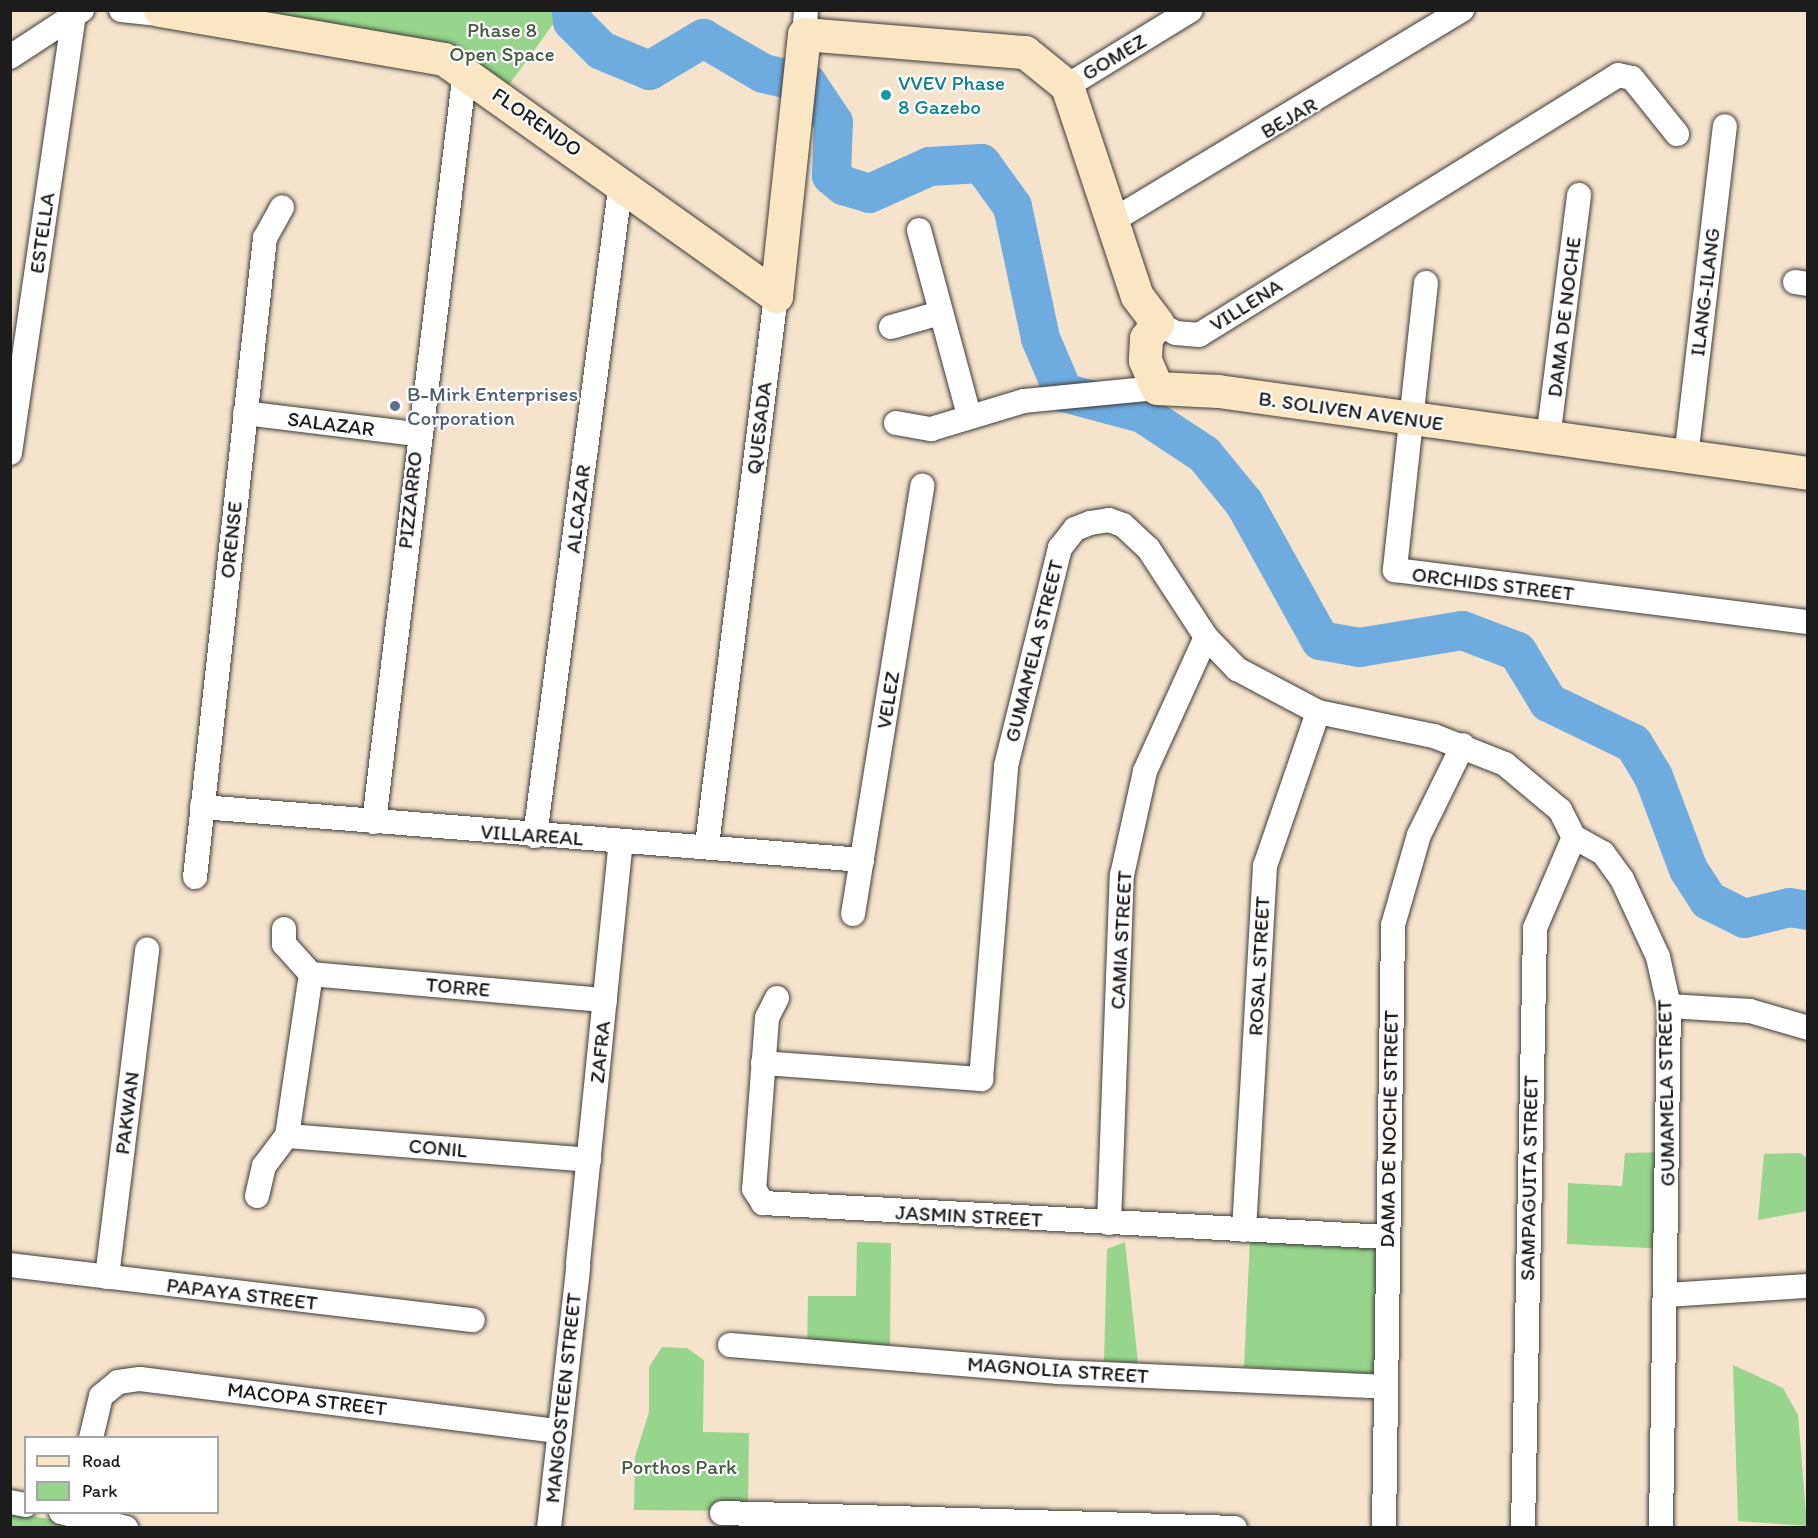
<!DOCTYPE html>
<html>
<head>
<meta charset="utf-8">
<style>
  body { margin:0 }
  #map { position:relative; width:1818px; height:1538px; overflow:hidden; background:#f5e3cc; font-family:Itim,sans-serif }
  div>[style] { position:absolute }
  .green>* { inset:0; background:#96d58b }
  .river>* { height:39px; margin:-19.5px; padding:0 19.5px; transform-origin:19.5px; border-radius:19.5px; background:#6eace0 }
  .roads { filter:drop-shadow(0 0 2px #3d3a36) drop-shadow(0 0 2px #3d3a36) }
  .street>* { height:24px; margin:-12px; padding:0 12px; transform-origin:12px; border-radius:12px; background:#fff }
  .secondary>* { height:33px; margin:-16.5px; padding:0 16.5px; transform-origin:16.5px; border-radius:16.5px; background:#fbe6c4 }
  .dots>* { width:16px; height:16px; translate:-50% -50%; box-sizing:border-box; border:3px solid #fff; border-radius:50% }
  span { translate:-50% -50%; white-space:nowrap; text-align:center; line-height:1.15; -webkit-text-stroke:4.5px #fff; paint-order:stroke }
  .park-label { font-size:21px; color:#475d43 }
  .street-label { font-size:21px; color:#1c1c1c }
  .culture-label { font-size:21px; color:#0d838f }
  .left { translate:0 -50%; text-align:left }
  .service-label { font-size:21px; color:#4e5e75 }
  .frame { position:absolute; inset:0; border:12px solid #1c1c1c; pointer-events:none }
  .legend { position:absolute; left:24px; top:1436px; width:195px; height:78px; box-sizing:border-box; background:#fff; border:2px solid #a4a4a4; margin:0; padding:8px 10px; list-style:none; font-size:18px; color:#1c1c1c }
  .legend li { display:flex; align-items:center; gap:12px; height:30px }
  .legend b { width:30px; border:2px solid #a4a4a4 }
</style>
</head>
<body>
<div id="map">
  <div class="green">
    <i style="clip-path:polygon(553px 10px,553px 24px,509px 85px,459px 50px,225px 11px)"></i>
    <i style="clip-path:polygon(1672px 1152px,1668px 1249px,1567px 1244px,1568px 1183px,1622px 1186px,1625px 1153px)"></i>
    <i style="clip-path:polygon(1800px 1153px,1807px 1158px,1807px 1211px,1758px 1220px,1764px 1154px)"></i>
    <i style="clip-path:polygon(1250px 1238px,1380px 1246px,1376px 1374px,1244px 1367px)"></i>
    <i style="clip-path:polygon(857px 1242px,891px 1243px,890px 1350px,807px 1349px,808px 1296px,856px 1296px)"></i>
    <i style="clip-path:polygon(1125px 1242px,1138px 1363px,1104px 1361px,1107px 1249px)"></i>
    <i style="clip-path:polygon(662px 1347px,687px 1348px,704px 1360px,703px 1432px,749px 1433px,748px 1511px,634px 1510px,635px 1457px,649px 1412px,649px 1367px)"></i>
    <i style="clip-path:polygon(1733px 1365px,1783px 1388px,1798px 1415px,1807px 1526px,1738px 1521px)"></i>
    <i style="clip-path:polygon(10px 1513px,62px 1521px,61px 1527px,11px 1527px)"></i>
  </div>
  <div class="river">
    <i style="left:571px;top:10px;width:11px;rotate:85deg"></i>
    <i style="left:572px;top:21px;width:41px;rotate:45deg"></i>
    <i style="left:601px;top:50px;width:52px;rotate:22.6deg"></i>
    <i style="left:649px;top:70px;width:63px;rotate:-30.7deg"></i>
    <i style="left:703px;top:38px;width:69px;rotate:30.3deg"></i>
    <i style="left:763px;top:73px;width:45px;rotate:12.8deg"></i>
    <i style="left:807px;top:83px;width:47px;rotate:56.3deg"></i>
    <i style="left:833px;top:122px;width:53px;rotate:92.2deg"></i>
    <i style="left:831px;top:175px;width:16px;rotate:40deg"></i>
    <i style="left:843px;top:185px;width:27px;rotate:17deg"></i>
    <i style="left:869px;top:193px;width:66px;rotate:-24.2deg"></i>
    <i style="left:929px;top:166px;width:52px;rotate:-3.3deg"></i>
    <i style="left:981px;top:163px;width:53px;rotate:54.2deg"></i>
    <i style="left:1012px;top:206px;width:135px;rotate:78deg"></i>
    <i style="left:1040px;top:338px;width:59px;rotate:66.9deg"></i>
    <i style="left:1063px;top:392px;width:82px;rotate:14.9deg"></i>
    <i style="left:1142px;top:413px;width:74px;rotate:33.5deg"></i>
    <i style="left:1204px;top:454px;width:63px;rotate:50.8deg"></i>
    <i style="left:1244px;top:503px;width:157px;rotate:61deg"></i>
    <i style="left:1320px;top:640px;width:40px;rotate:10deg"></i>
    <i style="left:1359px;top:647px;width:104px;rotate:-9.4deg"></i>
    <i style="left:1462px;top:630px;width:59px;rotate:20.9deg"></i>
    <i style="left:1517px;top:651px;width:60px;rotate:58.7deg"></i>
    <i style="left:1548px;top:702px;width:94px;rotate:25.8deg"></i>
    <i style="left:1633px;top:743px;width:39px;rotate:59deg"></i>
    <i style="left:1653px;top:776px;width:99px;rotate:69.4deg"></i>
    <i style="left:1688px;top:869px;width:37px;rotate:57deg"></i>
    <i style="left:1708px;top:900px;width:40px;rotate:26.6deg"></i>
    <i style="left:1744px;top:918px;width:46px;rotate:-13.7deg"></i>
    <i style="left:1789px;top:907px;width:19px;rotate:9deg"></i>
  </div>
  <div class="roads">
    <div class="street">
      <i style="left:121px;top:10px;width:38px;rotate:6deg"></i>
      <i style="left:804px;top:34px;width:24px;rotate:-85deg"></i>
      <i style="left:10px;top:57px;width:86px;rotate:-33.1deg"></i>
      <i style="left:1067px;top:86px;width:145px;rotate:-31.5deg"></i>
      <i style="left:1112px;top:221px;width:409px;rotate:-31.1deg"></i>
      <i style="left:919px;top:230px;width:192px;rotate:74.9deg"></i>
      <i style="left:1795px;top:282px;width:13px;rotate:9deg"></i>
      <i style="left:1426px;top:283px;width:289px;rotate:96.2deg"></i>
      <i style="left:1395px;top:570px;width:416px;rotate:7.2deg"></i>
      <i style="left:1157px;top:323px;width:21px;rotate:28deg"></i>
      <i style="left:1176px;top:333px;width:23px;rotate:5deg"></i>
      <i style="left:1199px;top:335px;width:493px;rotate:-31.8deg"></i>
      <i style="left:1618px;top:75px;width:14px;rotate:12deg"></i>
      <i style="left:1632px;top:78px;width:72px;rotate:51.2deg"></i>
      <i style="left:891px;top:327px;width:51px;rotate:-15.9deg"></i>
      <i style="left:245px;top:413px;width:173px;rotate:7deg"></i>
      <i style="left:896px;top:423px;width:36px;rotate:10deg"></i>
      <i style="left:931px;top:429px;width:97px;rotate:-16.8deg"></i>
      <i style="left:1024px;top:401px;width:134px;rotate:-5.6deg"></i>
      <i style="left:1548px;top:438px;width:245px;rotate:-82.7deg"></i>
      <i style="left:10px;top:453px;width:446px;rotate:-81.7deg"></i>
      <i style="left:1686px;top:457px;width:333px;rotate:-83.3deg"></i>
      <i style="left:202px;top:807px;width:662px;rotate:4.59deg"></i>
      <i style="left:374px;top:822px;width:756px;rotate:-83.09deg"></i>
      <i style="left:535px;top:836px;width:660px;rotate:-82.51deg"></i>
      <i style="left:707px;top:845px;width:553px;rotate:-82.84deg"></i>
      <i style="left:195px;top:877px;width:643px;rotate:-83.75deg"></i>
      <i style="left:265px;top:238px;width:35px;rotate:-61deg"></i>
      <i style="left:853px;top:914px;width:434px;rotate:-80.8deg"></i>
      <i style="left:284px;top:929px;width:15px;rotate:90deg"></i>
      <i style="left:284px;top:944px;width:40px;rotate:48deg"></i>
      <i style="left:311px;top:974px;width:295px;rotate:5.1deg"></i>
      <i style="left:777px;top:998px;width:22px;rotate:117deg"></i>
      <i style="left:767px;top:1018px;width:171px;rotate:94.3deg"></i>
      <i style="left:754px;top:1189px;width:17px;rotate:57deg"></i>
      <i style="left:763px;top:1203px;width:625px;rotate:3.12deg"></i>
      <i style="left:1669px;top:1006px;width:81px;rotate:3.5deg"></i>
      <i style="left:1750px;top:1011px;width:60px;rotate:16.3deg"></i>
      <i style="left:763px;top:1063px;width:219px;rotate:4.2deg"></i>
      <i style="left:981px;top:1079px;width:314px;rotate:-85.4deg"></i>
      <i style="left:1006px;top:766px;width:225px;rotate:-76.1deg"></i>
      <i style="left:1060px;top:548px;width:24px;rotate:-52deg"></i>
      <i style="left:1075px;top:529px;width:16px;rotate:-22deg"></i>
      <i style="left:1090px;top:523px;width:19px;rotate:-9deg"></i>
      <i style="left:1109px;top:520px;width:15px;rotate:20deg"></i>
      <i style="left:1123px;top:525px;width:34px;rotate:43deg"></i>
      <i style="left:1148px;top:548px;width:106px;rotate:56.9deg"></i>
      <i style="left:1206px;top:637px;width:45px;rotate:45.9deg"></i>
      <i style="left:1237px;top:669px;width:92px;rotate:28deg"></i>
      <i style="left:1318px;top:712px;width:118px;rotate:11.7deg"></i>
      <i style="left:1434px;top:736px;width:76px;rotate:21.5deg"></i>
      <i style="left:1505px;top:764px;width:72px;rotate:39.9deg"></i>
      <i style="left:1560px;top:810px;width:30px;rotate:63deg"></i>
      <i style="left:1574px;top:837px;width:33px;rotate:29deg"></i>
      <i style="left:1603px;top:853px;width:32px;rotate:54deg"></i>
      <i style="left:1622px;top:879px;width:86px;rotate:65.2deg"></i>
      <i style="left:1658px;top:957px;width:50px;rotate:77.3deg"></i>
      <i style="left:1669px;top:1006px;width:522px;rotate:90.88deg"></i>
      <i style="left:287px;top:1136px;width:303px;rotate:4.5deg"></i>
      <i style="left:257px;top:1196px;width:31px;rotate:-77deg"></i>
      <i style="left:264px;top:1166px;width:38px;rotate:-53deg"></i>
      <i style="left:287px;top:1136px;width:164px;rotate:-81.6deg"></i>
      <i style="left:1109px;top:1223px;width:348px;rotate:-87.9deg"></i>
      <i style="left:1122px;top:875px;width:107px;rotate:-77.5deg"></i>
      <i style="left:1145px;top:771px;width:147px;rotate:-65.5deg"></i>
      <i style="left:1244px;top:1230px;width:365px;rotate:-86.7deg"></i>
      <i style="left:1265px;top:866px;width:163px;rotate:-71deg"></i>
      <i style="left:578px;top:1263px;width:424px;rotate:-84.2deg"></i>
      <i style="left:10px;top:1265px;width:466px;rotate:6.8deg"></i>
      <i style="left:107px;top:1277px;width:330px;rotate:-83deg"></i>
      <i style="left:1667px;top:1295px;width:141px;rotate:-3.7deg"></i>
      <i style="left:730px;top:1345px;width:330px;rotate:4.7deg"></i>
      <i style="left:1059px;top:1372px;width:327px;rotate:2.6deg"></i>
      <i style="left:91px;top:1438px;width:43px;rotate:-76.6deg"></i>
      <i style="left:101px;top:1396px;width:22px;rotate:-39deg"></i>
      <i style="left:118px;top:1382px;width:22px;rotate:-8deg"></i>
      <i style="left:140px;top:1379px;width:423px;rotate:7.1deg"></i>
      <i style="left:10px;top:1502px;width:16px;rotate:11deg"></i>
      <i style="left:61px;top:1512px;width:67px;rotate:13.8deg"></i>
      <i style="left:722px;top:1513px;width:513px;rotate:1.67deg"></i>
      <i style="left:549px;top:1528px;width:262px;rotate:-83.6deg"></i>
      <i style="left:1384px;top:1528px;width:603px;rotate:-89.14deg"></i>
      <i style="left:1393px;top:925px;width:94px;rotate:-73.9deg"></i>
      <i style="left:1419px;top:835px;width:100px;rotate:-63.9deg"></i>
      <i style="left:1523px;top:1528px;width:600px;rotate:-88.85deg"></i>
      <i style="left:1535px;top:928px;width:99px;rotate:-66.8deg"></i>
    </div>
    <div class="secondary">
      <i style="left:160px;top:10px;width:288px;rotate:9.8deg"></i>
      <i style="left:444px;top:59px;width:408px;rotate:35.5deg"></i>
      <i style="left:776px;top:296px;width:263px;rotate:-83.9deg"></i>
      <i style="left:804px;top:34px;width:222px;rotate:4.7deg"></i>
      <i style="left:1025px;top:52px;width:54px;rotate:39deg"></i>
      <i style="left:1067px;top:86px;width:221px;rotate:71.6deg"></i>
      <i style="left:1137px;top:296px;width:34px;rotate:53deg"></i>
      <i style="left:1157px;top:323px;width:19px;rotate:126deg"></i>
      <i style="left:1146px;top:338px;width:22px;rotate:93deg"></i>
      <i style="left:1145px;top:360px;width:30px;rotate:67deg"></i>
      <i style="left:1157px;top:388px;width:61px;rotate:2.8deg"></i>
      <i style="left:1218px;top:391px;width:596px;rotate:7.91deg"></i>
    </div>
  </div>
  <div class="dots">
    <i style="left:886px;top:95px;background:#0f9aa8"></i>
    <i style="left:395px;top:406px;background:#5c6f8a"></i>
  </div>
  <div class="park-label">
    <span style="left:502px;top:42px">Phase 8<br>Open Space</span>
    <span style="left:679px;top:1467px">Porthos Park</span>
  </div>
  <div class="street-label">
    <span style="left:1114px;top:57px;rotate:-31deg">GOMEZ</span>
    <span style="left:1289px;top:118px;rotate:-30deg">BEJAR</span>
    <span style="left:537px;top:122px;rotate:35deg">FLORENDO</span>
    <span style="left:42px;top:233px;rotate:-82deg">ESTELLA</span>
    <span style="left:1705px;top:292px;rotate:-83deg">ILANG-ILANG</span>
    <span style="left:1246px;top:305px;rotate:-32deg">VILLENA</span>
    <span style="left:1564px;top:317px;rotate:-83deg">DAMA DE NOCHE</span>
    <span style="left:1351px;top:411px;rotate:8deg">B. SOLIVEN AVENUE</span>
    <span style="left:331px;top:424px;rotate:7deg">SALAZAR</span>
    <span style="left:759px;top:428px;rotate:-83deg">QUESADA</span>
    <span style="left:410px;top:500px;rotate:-84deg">PIZZARRO</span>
    <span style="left:578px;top:509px;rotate:-83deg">ALCAZAR</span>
    <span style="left:231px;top:540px;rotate:-84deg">ORENSE</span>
    <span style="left:1493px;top:584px;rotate:7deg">ORCHIDS STREET</span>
    <span style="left:1034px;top:651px;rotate:-76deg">GUMAMELA STREET</span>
    <span style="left:888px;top:700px;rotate:-81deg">VELEZ</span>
    <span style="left:532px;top:835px;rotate:4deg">VILLAREAL</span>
    <span style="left:1121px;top:940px;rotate:-87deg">CAMIA STREET</span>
    <span style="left:1259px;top:966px;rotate:-87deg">ROSAL STREET</span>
    <span style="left:458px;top:987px;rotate:5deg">TORRE</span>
    <span style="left:600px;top:1052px;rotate:-84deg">ZAFRA</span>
    <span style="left:1666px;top:1093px;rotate:-91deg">GUMAMELA STREET</span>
    <span style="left:127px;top:1113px;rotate:-83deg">PAKWAN</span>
    <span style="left:1389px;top:1129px;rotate:-89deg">DAMA DE NOCHE STREET</span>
    <span style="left:438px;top:1148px;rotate:5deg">CONIL</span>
    <span style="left:1529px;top:1178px;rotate:-89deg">SAMPAGUITA STREET</span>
    <span style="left:969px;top:1216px;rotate:3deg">JASMIN STREET</span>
    <span style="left:242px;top:1294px;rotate:7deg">PAPAYA STREET</span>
    <span style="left:1058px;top:1370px;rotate:4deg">MAGNOLIA STREET</span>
    <span style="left:563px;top:1398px;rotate:-84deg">MANGOSTEEN STREET</span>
    <span style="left:307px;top:1399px;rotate:7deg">MACOPA STREET</span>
  </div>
  <div class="culture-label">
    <span class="left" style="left:898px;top:95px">VVEV Phase<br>8 Gazebo</span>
  </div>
  <div class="service-label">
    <span class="left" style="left:407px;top:406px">B-Mirk Enterprises<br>Corporation</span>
  </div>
  <div class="frame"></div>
  <ul class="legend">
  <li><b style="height:8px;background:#fbe6c4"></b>Road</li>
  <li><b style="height:16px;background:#96d58b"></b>Park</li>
  </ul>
</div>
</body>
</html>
